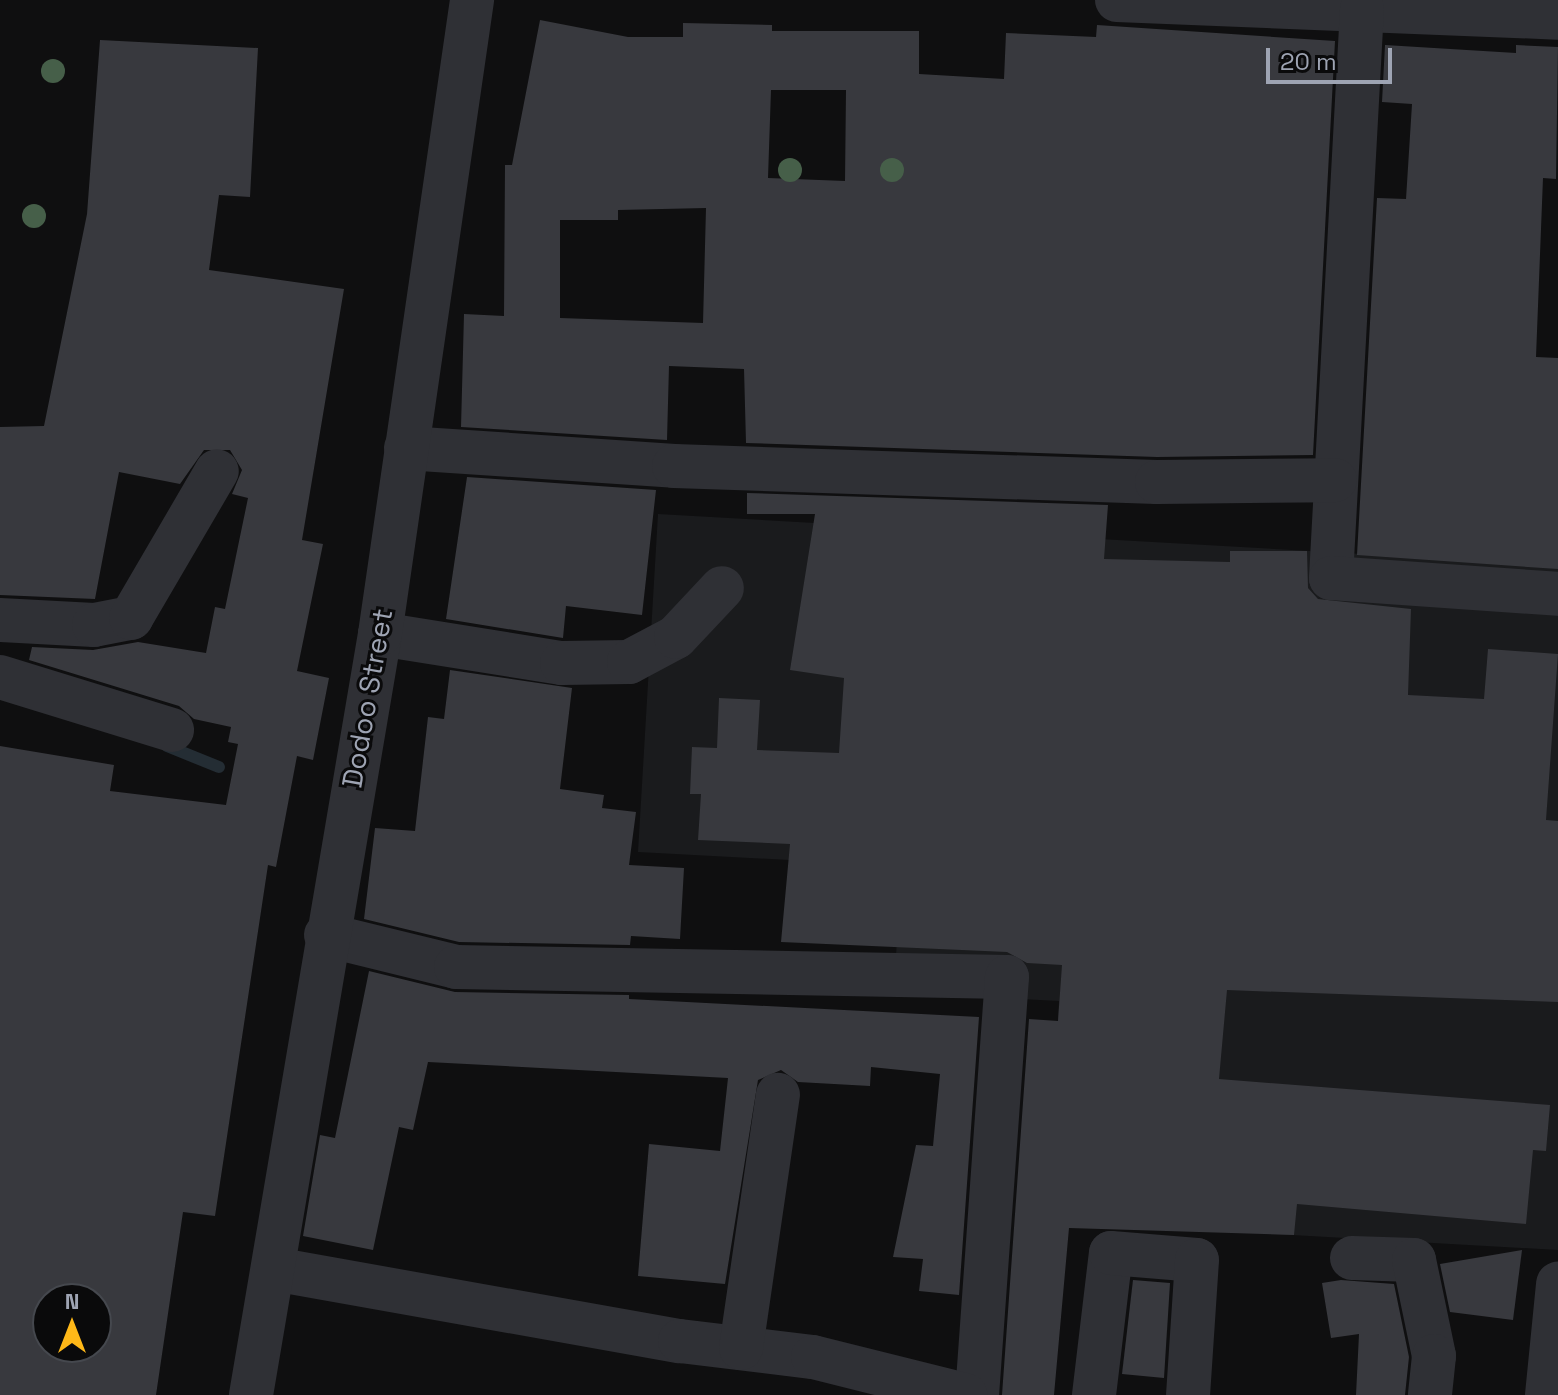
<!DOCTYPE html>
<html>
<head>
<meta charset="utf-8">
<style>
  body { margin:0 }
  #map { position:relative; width:1558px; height:1395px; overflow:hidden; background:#0f0f10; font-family:"Space Grotesk",sans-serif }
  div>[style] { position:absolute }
  .built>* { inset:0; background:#1a1b1d }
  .stream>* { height:12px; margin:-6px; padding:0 6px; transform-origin:6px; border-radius:6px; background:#242d34 }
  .building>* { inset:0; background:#38393e }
  .minor>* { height:44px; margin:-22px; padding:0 22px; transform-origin:22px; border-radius:22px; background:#2f3035 }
  .trees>* { width:24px; height:24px; margin:-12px; border-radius:50%; background:#465f49 }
  span { translate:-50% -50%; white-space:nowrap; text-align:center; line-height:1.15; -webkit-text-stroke:6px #0a0a0b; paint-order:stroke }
  .street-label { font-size:28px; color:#9ea4b3 }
  .north { position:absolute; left:32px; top:1283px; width:80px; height:80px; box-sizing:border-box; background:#0a0a0b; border:2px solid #45484e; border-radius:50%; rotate:0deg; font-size:22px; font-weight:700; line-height:32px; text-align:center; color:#9ea4b3 }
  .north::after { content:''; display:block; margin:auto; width:28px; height:36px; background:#ffb818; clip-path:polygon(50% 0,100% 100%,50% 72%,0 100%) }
  .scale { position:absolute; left:1266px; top:48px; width:126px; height:36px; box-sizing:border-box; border:4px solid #9ea4b3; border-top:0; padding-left:10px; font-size:24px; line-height:28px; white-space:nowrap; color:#9ea4b3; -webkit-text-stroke:6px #0a0a0b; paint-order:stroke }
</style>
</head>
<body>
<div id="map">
  <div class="built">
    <i style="clip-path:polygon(658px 514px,1558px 565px,1558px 1250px,1046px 1221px,1059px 1001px,894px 992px,901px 866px,638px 852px)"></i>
  </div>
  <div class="stream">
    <i style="left:167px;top:746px;width:56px;rotate:22deg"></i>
  </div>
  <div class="building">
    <i style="clip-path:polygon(evenodd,540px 20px,628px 37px,683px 37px,683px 23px,772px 25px,772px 31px,919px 31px,919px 74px,1004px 79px,1006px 33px,1096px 37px,1097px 25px,1335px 41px,1313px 455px,1157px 457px,746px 443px,744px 369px,669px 366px,667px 440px,461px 427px,464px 314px,504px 316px,505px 165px,512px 165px,540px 20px,771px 90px,846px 90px,845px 181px,768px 178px,771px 90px,540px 20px,706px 208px,703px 323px,560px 318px,560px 220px,618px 220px,618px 210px,706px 208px)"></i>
    <i style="clip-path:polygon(evenodd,100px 40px,258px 48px,250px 197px,219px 195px,209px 270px,344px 289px,302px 540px,323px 544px,297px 671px,329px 678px,313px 760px,297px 756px,276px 867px,268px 865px,215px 1216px,183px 1212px,156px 1395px,0 1395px,0 746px,114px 765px,110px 791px,226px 805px,238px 744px,228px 742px,231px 727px,194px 719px,179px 706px,29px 660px,32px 647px,93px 650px,138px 642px,206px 653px,215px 607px,225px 609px,248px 498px,232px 494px,242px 470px,230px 450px,204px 450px,180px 484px,119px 472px,95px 599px,0 595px,0 427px,44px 426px,87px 214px,100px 40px,48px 1299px,96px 1299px,96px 1347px,48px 1347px,48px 1299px)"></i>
    <i style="clip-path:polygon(1385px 45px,1516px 53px,1516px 45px,1558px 47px,1556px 179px,1543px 178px,1536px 357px,1558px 358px,1558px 569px,1357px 555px,1377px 198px,1406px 199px,1412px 104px,1382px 102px)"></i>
    <i style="clip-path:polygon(467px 477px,656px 490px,642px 615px,566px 606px,563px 638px,446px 619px)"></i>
    <i style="clip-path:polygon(747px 493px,1108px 505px,1104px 559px,1230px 562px,1230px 551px,1307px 551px,1308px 588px,1318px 599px,1411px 609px,1408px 695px,1484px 699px,1488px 649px,1558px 654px,1546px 820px,1558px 821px,1558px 1002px,1227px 990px,1219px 1079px,1550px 1105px,1546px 1151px,1533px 1150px,1526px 1224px,1297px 1204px,1294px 1235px,1069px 1228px,1054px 1395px,1002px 1395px,1029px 1019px,1058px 1021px,1062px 965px,1027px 963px,1007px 952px,781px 942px,790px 844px,698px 840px,701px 794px,690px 794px,692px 747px,717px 748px,719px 698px,760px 700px,757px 750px,839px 753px,844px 678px,790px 670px,815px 514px,747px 514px)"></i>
    <i style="clip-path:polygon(450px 670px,572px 688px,560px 789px,604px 795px,602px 808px,636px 812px,629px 865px,684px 868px,680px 939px,631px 936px,630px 945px,459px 942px,364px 919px,375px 828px,415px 831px,428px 717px,444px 719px)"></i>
    <i style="clip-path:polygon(369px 971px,455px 992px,629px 995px,629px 999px,979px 1017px,959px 1295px,919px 1291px,923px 1259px,893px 1257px,916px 1145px,933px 1146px,940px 1074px,871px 1067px,870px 1086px,798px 1082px,781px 1070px,758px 1080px,725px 1284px,638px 1276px,649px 1144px,720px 1151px,728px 1078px,428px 1062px,413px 1130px,399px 1127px,373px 1250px,303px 1236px,320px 1135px,335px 1138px)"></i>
    <i style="clip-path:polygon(1522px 1250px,1513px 1320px,1450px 1312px,1440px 1264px)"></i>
    <i style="clip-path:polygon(1133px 1280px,1170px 1283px,1164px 1378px,1122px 1374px)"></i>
    <i style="clip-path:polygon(1341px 1280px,1394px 1284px,1409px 1357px,1405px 1395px,1356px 1395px,1359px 1334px,1331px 1338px,1322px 1283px)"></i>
  </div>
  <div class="minor">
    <i style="left:1117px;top:0;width:441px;rotate:2.3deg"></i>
    <i style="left:1362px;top:9px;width:570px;rotate:93.12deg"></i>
    <i style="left:1331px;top:578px;width:228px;rotate:4deg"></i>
    <i style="left:406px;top:448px;width:269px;rotate:3.8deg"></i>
    <i style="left:674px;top:466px;width:483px;rotate:1.9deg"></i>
    <i style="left:1157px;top:482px;width:178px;rotate:-0.6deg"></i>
    <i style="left:0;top:620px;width:94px;rotate:3deg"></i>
    <i style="left:94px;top:625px;width:38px;rotate:-11deg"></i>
    <i style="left:131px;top:618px;width:170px;rotate:-59.7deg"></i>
    <i style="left:380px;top:634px;width:184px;rotate:9.1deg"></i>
    <i style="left:562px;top:663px;width:67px;rotate:-0.9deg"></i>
    <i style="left:629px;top:662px;width:53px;rotate:-28deg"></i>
    <i style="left:676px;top:637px;width:67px;rotate:-46.8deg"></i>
    <i style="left:0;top:677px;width:180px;rotate:17.1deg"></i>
    <i style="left:326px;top:935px;width:134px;rotate:13.8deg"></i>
    <i style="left:456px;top:967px;width:551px;rotate:1.04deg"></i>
    <i style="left:1007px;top:977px;width:419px;rotate:94.1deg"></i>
    <i style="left:1352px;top:1258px;width:62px;rotate:1.8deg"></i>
    <i style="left:1414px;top:1260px;width:98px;rotate:78.2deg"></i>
    <i style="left:1434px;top:1356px;width:39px;rotate:96deg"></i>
    <i style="left:274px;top:1269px;width:412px;rotate:10.1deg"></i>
    <i style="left:680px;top:1341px;width:134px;rotate:6.9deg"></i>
    <i style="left:813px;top:1357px;width:157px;rotate:14deg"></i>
    <i style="left:741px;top:1348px;width:256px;rotate:-81.7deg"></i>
    <i style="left:251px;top:1395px;width:772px;rotate:-80.38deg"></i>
    <i style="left:380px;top:634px;width:641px;rotate:-81.74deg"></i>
    <i style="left:1094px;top:1395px;width:143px;rotate:-83.2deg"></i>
    <i style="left:1111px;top:1253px;width:86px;rotate:4.7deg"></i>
    <i style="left:1197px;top:1260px;width:135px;rotate:93.8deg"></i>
    <i style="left:1547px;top:1395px;width:112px;rotate:-84.3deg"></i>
  </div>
  <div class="trees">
    <i style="left:53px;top:71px"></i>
    <i style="left:790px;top:170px"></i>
    <i style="left:892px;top:170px"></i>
    <i style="left:34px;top:216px"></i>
  </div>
  <div class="street-label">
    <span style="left:367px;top:698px;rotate:-80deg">Dodoo Street</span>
  </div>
  <div class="north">N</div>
  <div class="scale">20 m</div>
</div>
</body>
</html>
